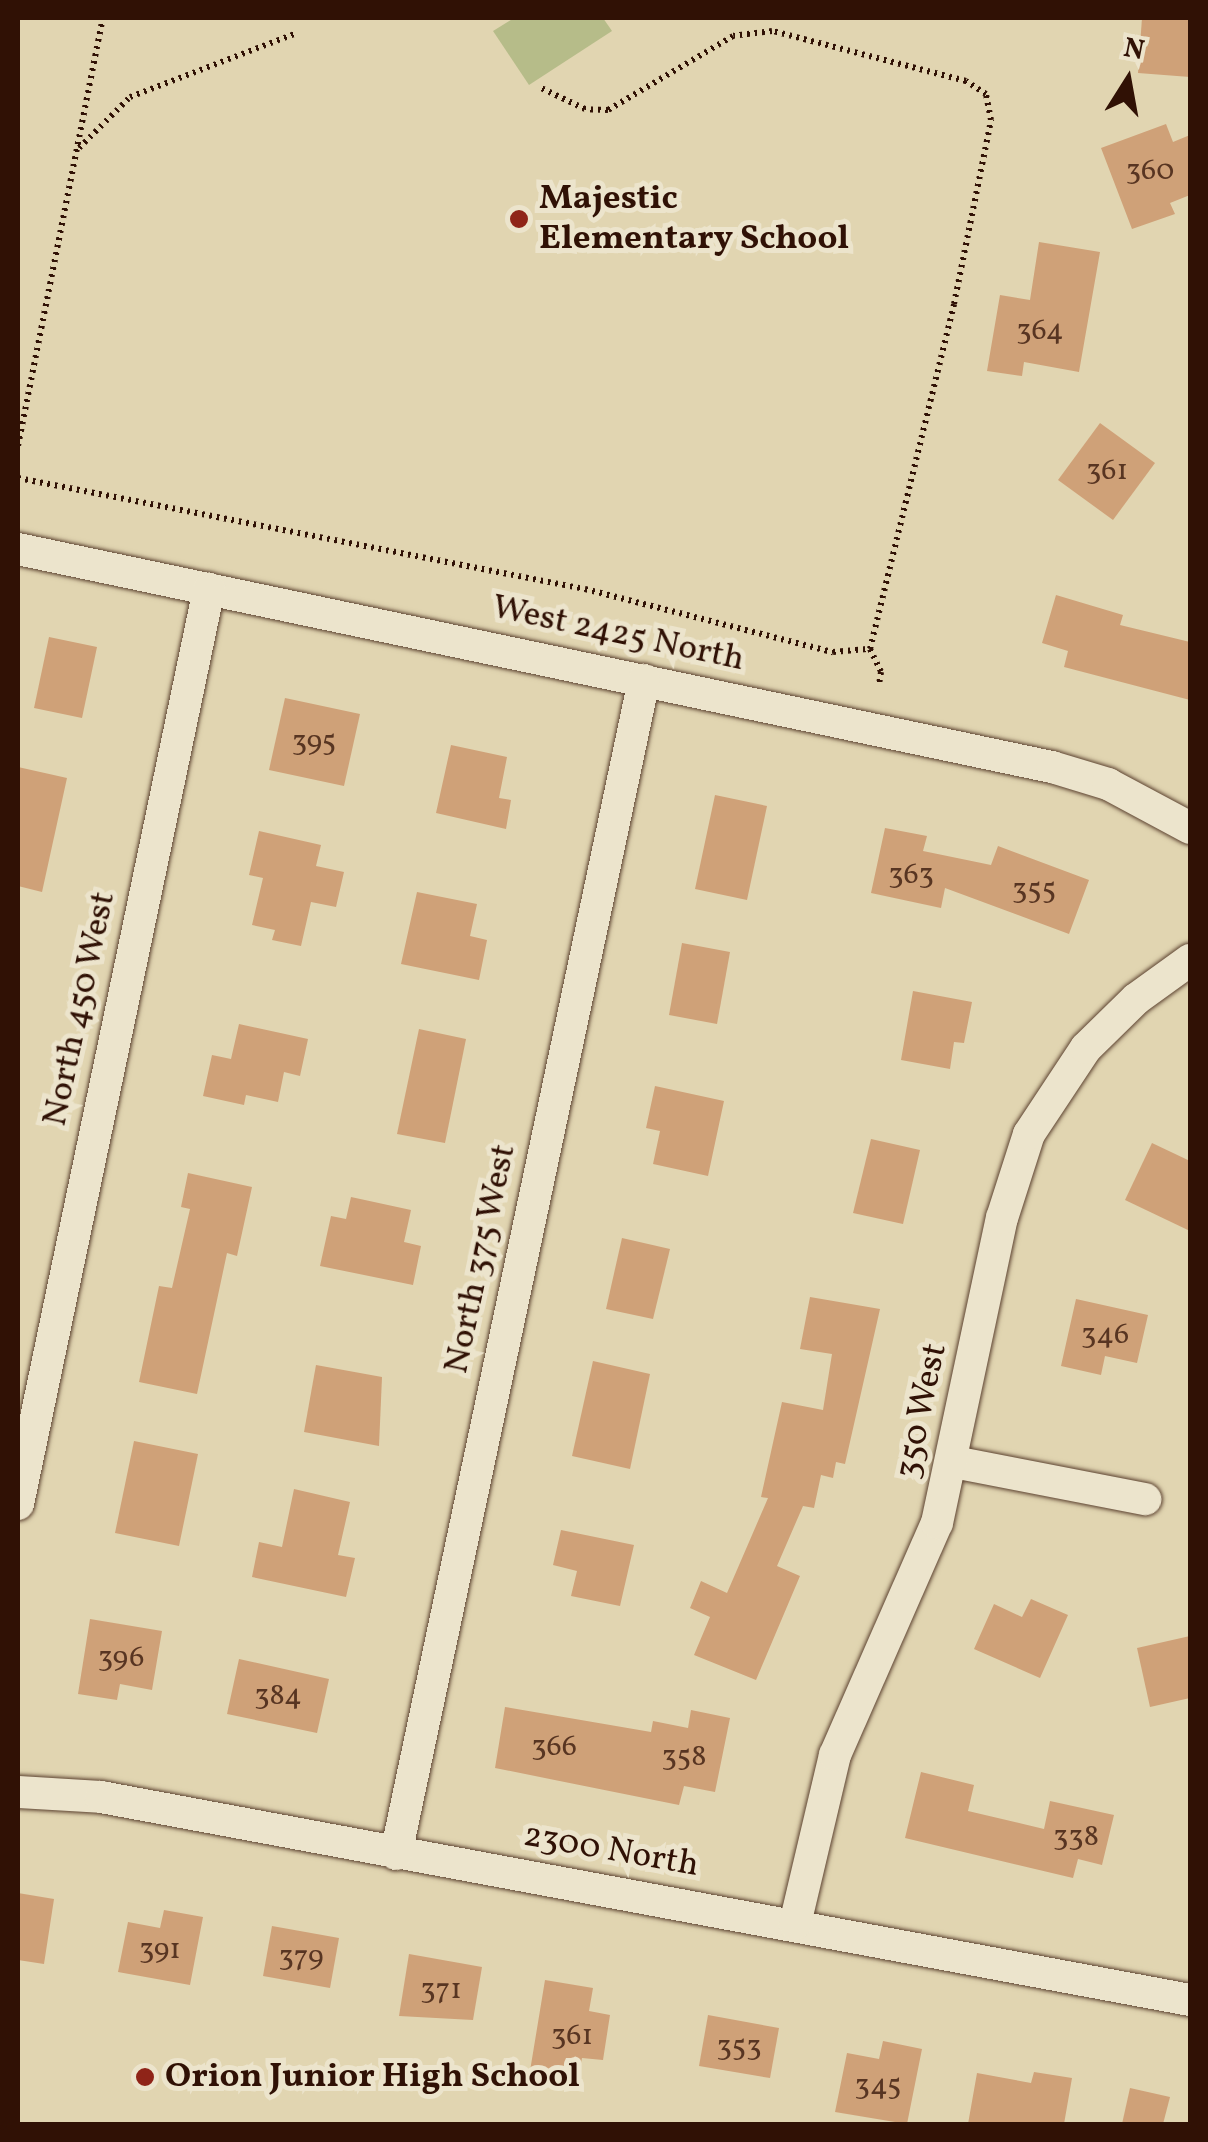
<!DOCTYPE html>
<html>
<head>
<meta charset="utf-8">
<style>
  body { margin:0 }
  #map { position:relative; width:1208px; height:2142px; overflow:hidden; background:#e1d5b1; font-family:Vollkorn,serif }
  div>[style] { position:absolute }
  .green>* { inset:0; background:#b6bc89 }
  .building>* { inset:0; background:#cfa178 }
  .path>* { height:6px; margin-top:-3px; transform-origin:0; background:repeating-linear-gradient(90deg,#301105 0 2.5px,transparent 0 7.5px) }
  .roads { filter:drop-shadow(0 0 2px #5c4230) drop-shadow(0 0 2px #5c4230) }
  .street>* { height:32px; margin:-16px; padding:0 16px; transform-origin:16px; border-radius:16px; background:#ece4cc }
  .dots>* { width:28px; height:28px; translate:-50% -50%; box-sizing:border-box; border:5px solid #ece4cc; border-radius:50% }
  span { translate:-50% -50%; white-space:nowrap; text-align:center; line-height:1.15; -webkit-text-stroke:10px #ece4cc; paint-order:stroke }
  .number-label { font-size:30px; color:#583522 }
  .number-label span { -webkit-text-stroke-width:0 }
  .poi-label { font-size:35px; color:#301105; font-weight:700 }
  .left { translate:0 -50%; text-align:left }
  .street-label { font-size:35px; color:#301105 }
  .frame { position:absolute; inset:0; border:20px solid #301105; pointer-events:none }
  .north { position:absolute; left:1078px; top:30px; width:100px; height:100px; -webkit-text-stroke:8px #ece4cc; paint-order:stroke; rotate:11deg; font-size:28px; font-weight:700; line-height:40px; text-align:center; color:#301105 }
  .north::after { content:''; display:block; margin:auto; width:35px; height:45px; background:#301105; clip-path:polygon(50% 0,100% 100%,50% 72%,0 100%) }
</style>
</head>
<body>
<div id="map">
  <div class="green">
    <i style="clip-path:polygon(514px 18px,603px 18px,612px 31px,529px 85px,493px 31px)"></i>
  </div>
  <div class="building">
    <i style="clip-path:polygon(1142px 18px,1190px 18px,1190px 77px,1138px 73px)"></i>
    <i style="clip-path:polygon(1166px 124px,1173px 142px,1190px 135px,1190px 195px,1170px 203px,1175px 214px,1132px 229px,1101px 148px)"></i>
    <i style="clip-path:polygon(1039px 242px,1100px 252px,1079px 372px,1024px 362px,1022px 376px,987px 371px,1000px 295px,1030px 300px)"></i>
    <i style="clip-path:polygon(1100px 423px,1155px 463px,1113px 520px,1058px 480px)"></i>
    <i style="clip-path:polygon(1056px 595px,1123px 615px,1120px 625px,1190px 642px,1190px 700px,1064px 667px,1068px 651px,1042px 643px)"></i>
    <i style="clip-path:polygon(49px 637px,97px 647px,82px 718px,34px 708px)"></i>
    <i style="clip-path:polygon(285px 698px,360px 714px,344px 786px,269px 770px)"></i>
    <i style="clip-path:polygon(451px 745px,507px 757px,499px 798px,511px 800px,506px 829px,436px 813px)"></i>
    <i style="clip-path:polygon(18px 767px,67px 778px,42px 892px,18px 886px)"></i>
    <i style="clip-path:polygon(715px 795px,767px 806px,747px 900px,695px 889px)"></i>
    <i style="clip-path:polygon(885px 828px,927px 836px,923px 851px,991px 865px,998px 846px,1089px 880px,1069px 934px,945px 888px,941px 908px,871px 893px)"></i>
    <i style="clip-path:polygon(259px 831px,321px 845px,316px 866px,344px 872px,336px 907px,311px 902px,301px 946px,272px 940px,275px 930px,252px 925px,263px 878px,249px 875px)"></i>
    <i style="clip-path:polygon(417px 892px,477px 904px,470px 936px,487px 940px,479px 980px,401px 964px)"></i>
    <i style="clip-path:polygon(682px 943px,730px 952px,717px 1024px,669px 1015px)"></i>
    <i style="clip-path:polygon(913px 991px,972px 1002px,964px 1043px,954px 1042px,950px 1069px,901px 1060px)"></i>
    <i style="clip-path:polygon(239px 1024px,308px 1039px,300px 1076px,284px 1072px,278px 1102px,246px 1095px,244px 1105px,203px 1096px,212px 1055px,231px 1059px)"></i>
    <i style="clip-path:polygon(419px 1029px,466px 1039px,445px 1143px,397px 1134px)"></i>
    <i style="clip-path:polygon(655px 1086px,724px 1101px,708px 1176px,653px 1164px,660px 1131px,646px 1128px)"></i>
    <i style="clip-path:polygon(871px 1139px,920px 1150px,903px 1224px,853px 1213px)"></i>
    <i style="clip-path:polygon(1152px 1143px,1190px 1161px,1190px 1231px,1125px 1200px)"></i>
    <i style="clip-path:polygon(188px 1173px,252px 1187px,237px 1256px,227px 1253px,197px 1394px,139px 1382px,159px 1286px,172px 1288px,190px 1209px,181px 1207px)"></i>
    <i style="clip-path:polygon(351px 1197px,411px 1210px,404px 1242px,421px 1246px,413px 1285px,320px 1266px,331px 1216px,346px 1219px)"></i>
    <i style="clip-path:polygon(622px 1238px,670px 1249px,653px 1319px,606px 1309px)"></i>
    <i style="clip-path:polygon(810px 1297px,880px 1309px,845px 1464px,836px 1462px,833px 1478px,821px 1475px,814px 1508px,803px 1506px,777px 1566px,800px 1576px,756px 1680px,694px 1655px,710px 1617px,690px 1608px,701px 1581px,727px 1593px,768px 1498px,761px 1497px,782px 1402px,823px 1410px,832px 1354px,800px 1349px)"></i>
    <i style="clip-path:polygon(1076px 1299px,1148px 1315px,1137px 1363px,1105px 1356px,1101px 1375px,1061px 1366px)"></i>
    <i style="clip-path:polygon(593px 1361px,650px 1374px,630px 1469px,572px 1456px)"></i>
    <i style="clip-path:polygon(316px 1365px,382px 1377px,379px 1446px,304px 1432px)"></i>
    <i style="clip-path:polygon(134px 1441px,198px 1454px,179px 1546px,115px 1533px)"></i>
    <i style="clip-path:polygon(294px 1489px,350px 1502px,338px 1555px,355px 1558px,346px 1597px,252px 1577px,259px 1542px,282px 1547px)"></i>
    <i style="clip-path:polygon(561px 1530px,634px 1545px,620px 1606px,571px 1596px,577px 1571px,553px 1565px)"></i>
    <i style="clip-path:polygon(1031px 1599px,1068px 1615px,1040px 1678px,974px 1649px,994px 1604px,1022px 1617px)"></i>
    <i style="clip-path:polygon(90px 1619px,162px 1631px,152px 1690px,120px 1684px,117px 1700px,78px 1694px)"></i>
    <i style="clip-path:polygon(1190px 1636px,1190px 1698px,1150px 1707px,1137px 1648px)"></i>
    <i style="clip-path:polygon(239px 1659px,329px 1679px,317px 1733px,227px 1714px)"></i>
    <i style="clip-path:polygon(505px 1707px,651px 1732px,653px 1721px,688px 1728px,691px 1710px,730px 1718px,715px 1792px,684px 1786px,679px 1805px,495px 1768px)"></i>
    <i style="clip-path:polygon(921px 1772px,974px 1785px,968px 1811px,1044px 1829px,1050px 1801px,1114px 1815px,1102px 1865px,1078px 1859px,1073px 1878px,905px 1838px)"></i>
    <i style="clip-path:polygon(18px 1893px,54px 1899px,44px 1964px,18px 1960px)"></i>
    <i style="clip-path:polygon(164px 1910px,203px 1917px,190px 1985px,118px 1972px,128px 1922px,160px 1928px)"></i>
    <i style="clip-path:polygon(272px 1926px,339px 1938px,330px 1988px,263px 1976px)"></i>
    <i style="clip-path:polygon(409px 1954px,482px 1967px,473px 2020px,399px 2016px)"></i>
    <i style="clip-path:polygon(545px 1980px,593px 1988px,589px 2011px,610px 2015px,603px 2060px,582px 2058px,578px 2079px,530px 2071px)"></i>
    <i style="clip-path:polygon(708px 2015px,779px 2028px,770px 2078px,699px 2066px)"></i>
    <i style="clip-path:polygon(883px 2041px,922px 2049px,907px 2124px,835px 2112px,847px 2053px,879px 2059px)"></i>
    <i style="clip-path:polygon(1034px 2072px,1072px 2078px,1064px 2124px,968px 2124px,977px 2073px,1031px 2083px)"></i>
    <i style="clip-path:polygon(1130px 2088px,1170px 2097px,1163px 2124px,1122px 2124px)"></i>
  </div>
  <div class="path">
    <i style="left:79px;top:148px;width:72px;rotate:-45deg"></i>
    <i style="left:130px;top:97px;width:176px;rotate:-21deg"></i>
    <i style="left:18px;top:446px;width:436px;rotate:-78.8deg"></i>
    <i style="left:18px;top:478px;width:578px;rotate:11.08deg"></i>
    <i style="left:585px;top:589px;width:256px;rotate:14.3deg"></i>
    <i style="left:833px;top:652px;width:37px;rotate:-5deg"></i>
    <i style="left:870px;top:649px;width:355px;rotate:-76.3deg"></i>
    <i style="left:954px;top:304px;width:188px;rotate:-78.6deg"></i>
    <i style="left:991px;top:120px;width:26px;rotate:-101deg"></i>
    <i style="left:986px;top:94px;width:24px;rotate:-147deg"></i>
    <i style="left:966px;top:81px;width:200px;rotate:-165.5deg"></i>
    <i style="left:772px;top:31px;width:39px;rotate:173deg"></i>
    <i style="left:733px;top:36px;width:145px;rotate:149.4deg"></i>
    <i style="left:608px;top:110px;width:23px;rotate:-178deg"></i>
    <i style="left:585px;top:109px;width:51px;rotate:-154.4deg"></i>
    <i style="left:870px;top:649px;width:25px;rotate:64deg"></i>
    <i style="left:881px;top:672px;width:12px;rotate:99deg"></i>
  </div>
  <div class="roads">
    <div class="street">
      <i style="left:18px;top:549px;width:1057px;rotate:11.91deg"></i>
      <i style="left:1052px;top:767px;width:59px;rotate:16.9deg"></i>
      <i style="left:1108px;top:784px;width:93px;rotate:28.2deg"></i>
      <i style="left:954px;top:1462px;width:195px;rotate:11deg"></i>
      <i style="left:18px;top:1504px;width:935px;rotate:-78.21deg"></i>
      <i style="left:18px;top:1792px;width:83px;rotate:3.4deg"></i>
      <i style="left:101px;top:1797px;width:1108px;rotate:10.56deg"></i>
      <i style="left:396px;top:1854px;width:1200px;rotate:-78.07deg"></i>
      <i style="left:795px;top:1924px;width:174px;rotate:-76.7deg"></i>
      <i style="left:835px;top:1755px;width:253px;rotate:-66.3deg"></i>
      <i style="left:937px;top:1523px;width:312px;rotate:-78deg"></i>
      <i style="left:1002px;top:1218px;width:88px;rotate:-72.2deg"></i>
      <i style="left:1029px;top:1134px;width:103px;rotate:-56.5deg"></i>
      <i style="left:1086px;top:1048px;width:70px;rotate:-44.4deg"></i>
      <i style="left:1136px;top:999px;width:67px;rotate:-35.8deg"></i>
    </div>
  </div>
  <div class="dots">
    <i style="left:519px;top:219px;background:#8f2418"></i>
    <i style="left:145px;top:2077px;background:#8f2418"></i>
  </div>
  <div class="number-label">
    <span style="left:1150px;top:171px">360</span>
    <span style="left:1040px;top:331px">364</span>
    <span style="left:1107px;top:471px">361</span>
    <span style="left:314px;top:742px">395</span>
    <span style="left:911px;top:875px">363</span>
    <span style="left:1034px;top:890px">355</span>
    <span style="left:1105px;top:1335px">346</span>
    <span style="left:121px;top:1658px">396</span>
    <span style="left:278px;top:1696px">384</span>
    <span style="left:554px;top:1747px">366</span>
    <span style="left:684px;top:1757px">358</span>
    <span style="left:1076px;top:1837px">338</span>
    <span style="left:160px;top:1950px">391</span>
    <span style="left:301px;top:1957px">379</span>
    <span style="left:441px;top:1990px">371</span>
    <span style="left:572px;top:2036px">361</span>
    <span style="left:739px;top:2047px">353</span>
    <span style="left:878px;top:2086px">345</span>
  </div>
  <div class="poi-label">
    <span class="left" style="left:539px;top:219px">Majestic<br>Elementary School</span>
    <span class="left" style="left:165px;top:2077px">Orion Junior High School</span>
  </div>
  <div class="street-label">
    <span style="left:618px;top:634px;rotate:12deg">West 2425 North</span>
    <span style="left:80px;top:1009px;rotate:-78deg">North 450 West</span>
    <span style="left:481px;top:1259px;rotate:-78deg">North 375 West</span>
    <span style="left:922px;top:1411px;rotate:-78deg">350 West</span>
    <span style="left:611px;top:1851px;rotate:10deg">2300 North</span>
  </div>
  <div class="frame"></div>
  <div class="north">N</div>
</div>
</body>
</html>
